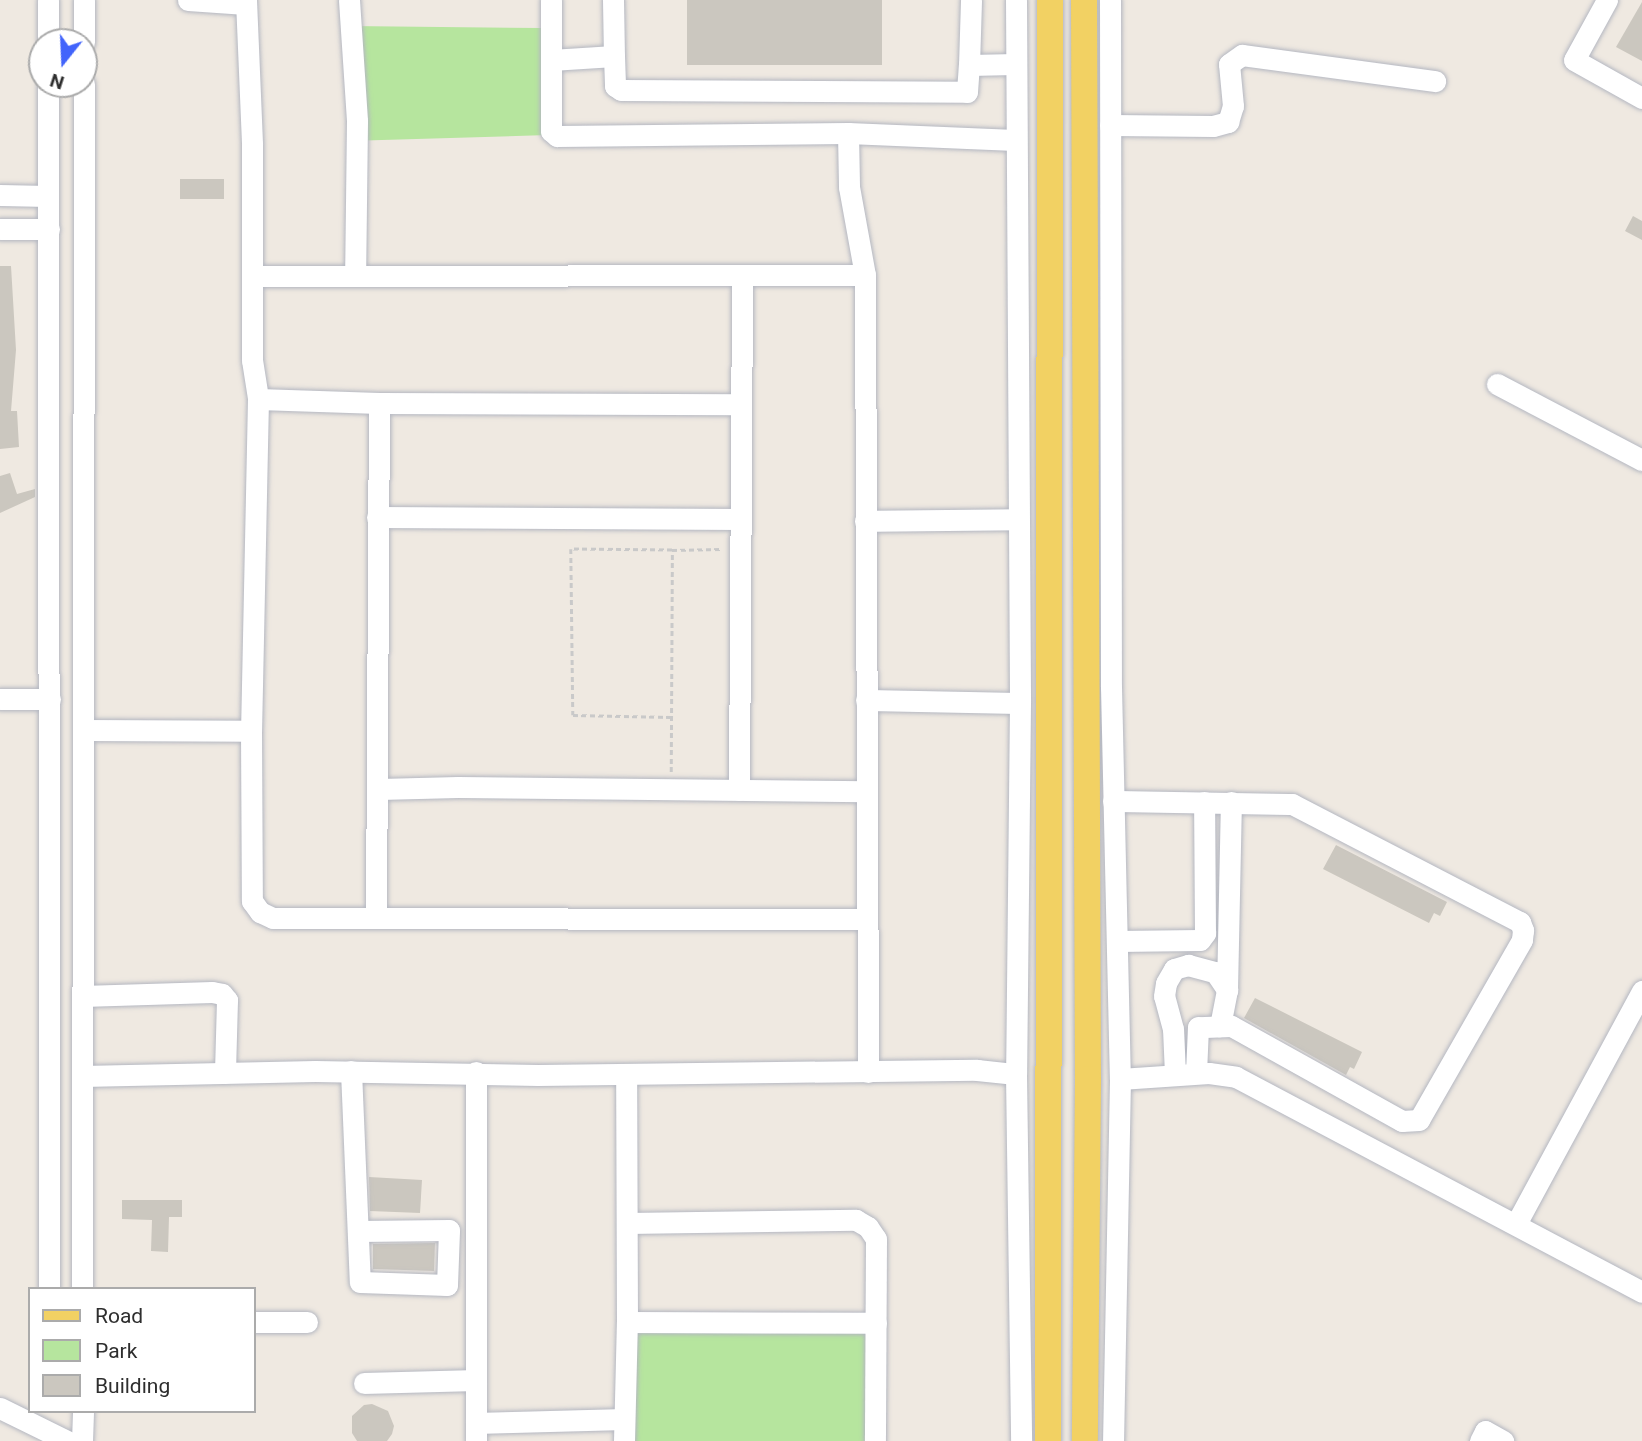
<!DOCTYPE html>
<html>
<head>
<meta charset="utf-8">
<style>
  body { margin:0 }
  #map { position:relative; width:1642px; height:1441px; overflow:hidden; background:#efe9e1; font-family:Roboto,sans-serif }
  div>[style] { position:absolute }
  .green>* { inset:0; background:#b6e59e }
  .building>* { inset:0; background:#cbc7bf }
  .path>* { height:2.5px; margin-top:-1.25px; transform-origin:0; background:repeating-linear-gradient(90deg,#c9c9c9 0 5px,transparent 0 8.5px) }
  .roads { filter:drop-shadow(0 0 2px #b4b7c1) drop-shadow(0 0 2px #b4b7c1) }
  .minor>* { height:21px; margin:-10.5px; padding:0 10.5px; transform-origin:10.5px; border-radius:10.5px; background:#fff }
  .major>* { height:26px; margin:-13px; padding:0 13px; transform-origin:13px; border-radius:13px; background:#f2d163 }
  span { translate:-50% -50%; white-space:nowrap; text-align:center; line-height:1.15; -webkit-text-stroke:5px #fff; paint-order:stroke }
  .legend { position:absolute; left:28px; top:1287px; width:228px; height:126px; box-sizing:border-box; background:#fff; border:2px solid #ababab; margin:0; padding:9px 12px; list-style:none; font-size:21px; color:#2e2e2e }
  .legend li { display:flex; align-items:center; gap:14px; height:35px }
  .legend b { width:35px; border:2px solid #ababab }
  .north { position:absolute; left:28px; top:28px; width:70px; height:70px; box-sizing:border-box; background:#fff; border:2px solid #ababab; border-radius:50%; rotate:198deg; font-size:19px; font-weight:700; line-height:28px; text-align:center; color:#2e2e2e }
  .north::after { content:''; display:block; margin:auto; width:24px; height:32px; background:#4264fb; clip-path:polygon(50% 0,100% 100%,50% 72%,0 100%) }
</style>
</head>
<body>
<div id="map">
  <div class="green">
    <i style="clip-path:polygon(349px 26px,541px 28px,548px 135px,348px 141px)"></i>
    <i style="clip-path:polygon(627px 1322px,876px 1323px,868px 1441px,630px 1441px)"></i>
  </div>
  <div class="building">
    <i style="clip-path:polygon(687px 0,882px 0,882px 65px,687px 65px)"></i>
    <i style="clip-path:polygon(1642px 2px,1642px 61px,1616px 47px)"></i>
    <i style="clip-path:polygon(180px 179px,224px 179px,224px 199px,180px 199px)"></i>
    <i style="clip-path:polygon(1633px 216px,1642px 221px,1642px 240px,1625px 231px)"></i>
    <i style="clip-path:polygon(0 266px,11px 266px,16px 350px,11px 411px,17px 411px,19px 447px,0 449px)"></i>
    <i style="clip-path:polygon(10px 473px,17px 494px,35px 489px,35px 497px,0 513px,0 476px)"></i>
    <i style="clip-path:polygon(1336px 845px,1447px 902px,1440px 916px,1434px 913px,1429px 923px,1323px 869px)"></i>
    <i style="clip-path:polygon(1255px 998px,1362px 1052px,1354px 1069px,1350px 1067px,1346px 1075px,1244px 1018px)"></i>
    <i style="clip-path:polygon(369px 1177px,422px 1180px,420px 1213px,370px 1211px)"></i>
    <i style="clip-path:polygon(122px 1200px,182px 1200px,182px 1217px,169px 1217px,168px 1252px,151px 1251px,152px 1220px,122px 1219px)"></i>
    <i style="clip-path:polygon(435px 1243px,434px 1271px,373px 1269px,373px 1244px)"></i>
    <i style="clip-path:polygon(372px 1404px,388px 1411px,394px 1426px,392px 1434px,387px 1441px,357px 1441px,352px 1433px,352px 1416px,364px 1405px)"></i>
  </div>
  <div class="path">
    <i style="left:672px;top:550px;width:49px;rotate:-1.2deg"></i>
    <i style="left:671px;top:772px;width:222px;rotate:-89.7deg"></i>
    <i style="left:672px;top:550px;width:101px;rotate:-179.4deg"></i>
    <i style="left:571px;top:549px;width:166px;rotate:89.3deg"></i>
    <i style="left:573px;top:715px;width:98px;rotate:1.2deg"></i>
  </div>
  <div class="roads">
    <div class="minor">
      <i style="left:84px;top:0;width:42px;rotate:90deg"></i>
      <i style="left:188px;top:0;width:58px;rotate:3.9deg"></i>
      <i style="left:246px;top:0;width:144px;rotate:87.6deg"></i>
      <i style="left:252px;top:144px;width:216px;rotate:90deg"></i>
      <i style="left:252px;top:360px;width:39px;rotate:81deg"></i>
      <i style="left:258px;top:399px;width:332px;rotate:91.2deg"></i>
      <i style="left:251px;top:731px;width:170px;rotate:89.7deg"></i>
      <i style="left:252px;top:901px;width:14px;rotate:54deg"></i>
      <i style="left:260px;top:912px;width:14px;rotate:25deg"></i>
      <i style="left:273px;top:918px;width:594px;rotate:0.1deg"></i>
      <i style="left:349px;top:0;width:121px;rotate:86.2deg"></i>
      <i style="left:357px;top:121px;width:155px;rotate:90.7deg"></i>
      <i style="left:551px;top:0;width:131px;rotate:90deg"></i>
      <i style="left:551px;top:131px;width:8px;rotate:40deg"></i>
      <i style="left:557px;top:136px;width:291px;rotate:-0.6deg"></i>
      <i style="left:848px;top:133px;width:167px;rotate:2.4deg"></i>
      <i style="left:613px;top:0;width:56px;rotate:89deg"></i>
      <i style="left:1016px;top:0;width:703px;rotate:89.67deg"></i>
      <i style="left:1020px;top:703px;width:371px;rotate:90.6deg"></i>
      <i style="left:1016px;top:1074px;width:367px;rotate:89.2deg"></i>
      <i style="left:1110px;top:0;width:687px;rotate:89.92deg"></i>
      <i style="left:1111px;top:687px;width:392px;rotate:88.7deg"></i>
      <i style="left:1120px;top:1079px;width:362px;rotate:91.1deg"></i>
      <i style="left:1607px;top:0;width:68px;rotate:118.8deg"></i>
      <i style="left:1574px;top:60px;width:78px;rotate:29.2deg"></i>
      <i style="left:48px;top:42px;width:42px;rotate:-90deg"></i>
      <i style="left:551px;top:60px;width:63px;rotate:-3.6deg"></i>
      <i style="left:614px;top:56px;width:30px;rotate:88deg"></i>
      <i style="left:615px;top:86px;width:7px;rotate:34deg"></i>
      <i style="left:621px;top:90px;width:346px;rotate:0.3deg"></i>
      <i style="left:967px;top:92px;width:27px;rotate:-86deg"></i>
      <i style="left:969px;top:65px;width:47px;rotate:-1.2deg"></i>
      <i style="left:969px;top:65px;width:65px;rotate:-88.2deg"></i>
      <i style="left:48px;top:84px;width:1205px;rotate:89.95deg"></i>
      <i style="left:1110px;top:125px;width:103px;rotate:0.6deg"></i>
      <i style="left:1213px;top:126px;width:16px;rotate:-15deg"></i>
      <i style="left:1228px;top:122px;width:17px;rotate:-73deg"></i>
      <i style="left:1233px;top:106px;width:42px;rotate:-95.4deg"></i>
      <i style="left:1229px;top:64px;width:16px;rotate:-35deg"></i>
      <i style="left:1242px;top:55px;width:195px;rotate:7.7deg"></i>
      <i style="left:848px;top:133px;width:54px;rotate:88.9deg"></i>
      <i style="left:849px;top:187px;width:89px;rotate:79.7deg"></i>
      <i style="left:865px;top:275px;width:797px;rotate:89.78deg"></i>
      <i style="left:0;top:195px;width:48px;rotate:1.2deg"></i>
      <i style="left:0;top:229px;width:49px"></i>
      <i style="left:254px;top:276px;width:611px;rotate:-0.09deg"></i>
      <i style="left:1497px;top:384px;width:164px;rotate:27.7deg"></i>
      <i style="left:258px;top:399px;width:121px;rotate:1.9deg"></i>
      <i style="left:379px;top:403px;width:361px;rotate:0.2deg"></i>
      <i style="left:377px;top:517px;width:363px;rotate:0.3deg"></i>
      <i style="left:865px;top:521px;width:153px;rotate:-0.7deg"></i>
      <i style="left:0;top:699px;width:50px"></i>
      <i style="left:866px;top:700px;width:154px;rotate:1.1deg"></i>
      <i style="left:84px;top:730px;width:167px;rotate:0.3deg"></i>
      <i style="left:379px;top:789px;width:79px;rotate:-1.5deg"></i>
      <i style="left:458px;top:787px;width:408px;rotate:0.6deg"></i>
      <i style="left:739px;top:790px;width:513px;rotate:-89.66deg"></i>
      <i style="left:1113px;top:801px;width:179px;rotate:1deg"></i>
      <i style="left:1292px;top:804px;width:257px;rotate:27.4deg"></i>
      <i style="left:1520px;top:922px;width:9px;rotate:69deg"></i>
      <i style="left:1523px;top:930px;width:10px;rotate:96deg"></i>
      <i style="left:1522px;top:940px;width:207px;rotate:119.8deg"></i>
      <i style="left:1419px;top:1120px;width:17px;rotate:177deg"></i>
      <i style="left:1402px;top:1121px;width:196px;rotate:-150.9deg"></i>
      <i style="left:1231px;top:1026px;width:33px;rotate:178deg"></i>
      <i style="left:1198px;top:1027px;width:46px;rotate:92.5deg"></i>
      <i style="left:376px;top:917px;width:514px;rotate:-89.67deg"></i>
      <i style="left:1117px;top:941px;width:83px;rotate:-0.7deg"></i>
      <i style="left:1200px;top:940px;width:9px;rotate:-54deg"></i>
      <i style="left:1205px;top:933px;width:131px;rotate:-90.4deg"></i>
      <i style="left:1227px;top:990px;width:188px;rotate:-88.8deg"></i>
      <i style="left:82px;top:996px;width:130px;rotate:-1.8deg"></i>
      <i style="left:212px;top:992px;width:10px;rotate:11deg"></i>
      <i style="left:222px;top:994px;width:8px;rotate:50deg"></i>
      <i style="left:227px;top:1000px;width:73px;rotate:91.6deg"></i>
      <i style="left:351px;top:1071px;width:211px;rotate:87.6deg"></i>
      <i style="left:360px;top:1282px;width:87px;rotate:2deg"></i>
      <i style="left:447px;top:1285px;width:55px;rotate:-87.9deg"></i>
      <i style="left:449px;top:1230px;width:91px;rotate:179.4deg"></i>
      <i style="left:476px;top:1072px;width:369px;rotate:90deg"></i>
      <i style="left:1175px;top:1074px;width:45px;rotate:-92.5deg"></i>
      <i style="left:1173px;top:1029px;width:34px;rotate:-105deg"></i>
      <i style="left:1164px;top:996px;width:13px;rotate:-81deg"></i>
      <i style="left:1166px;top:983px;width:16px;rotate:-60deg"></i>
      <i style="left:1174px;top:969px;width:15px;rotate:-16deg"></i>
      <i style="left:1188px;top:965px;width:28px;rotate:15deg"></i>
      <i style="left:1215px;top:972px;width:22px;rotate:56deg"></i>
      <i style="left:1227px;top:990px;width:37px;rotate:101deg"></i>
      <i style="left:82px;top:1076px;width:233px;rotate:-1.2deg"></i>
      <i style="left:315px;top:1071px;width:223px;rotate:1deg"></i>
      <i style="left:538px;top:1075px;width:439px;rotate:-0.7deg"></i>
      <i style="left:977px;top:1070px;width:39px;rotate:6deg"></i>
      <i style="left:1120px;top:1079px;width:89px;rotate:-3.9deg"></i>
      <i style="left:1209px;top:1073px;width:27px;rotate:8deg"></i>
      <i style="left:1236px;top:1077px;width:459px;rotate:27.9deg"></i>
      <i style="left:627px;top:1223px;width:229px;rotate:-0.8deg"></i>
      <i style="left:856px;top:1220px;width:14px;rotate:30deg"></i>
      <i style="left:868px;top:1227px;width:14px;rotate:56deg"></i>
      <i style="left:876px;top:1239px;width:202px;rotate:90.3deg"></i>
      <i style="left:1516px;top:1224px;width:265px;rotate:-61.6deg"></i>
      <i style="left:82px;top:1289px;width:1205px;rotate:-89.9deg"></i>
      <i style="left:254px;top:1322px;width:53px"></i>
      <i style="left:627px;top:1322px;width:249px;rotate:0.2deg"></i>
      <i style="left:364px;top:1383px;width:112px;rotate:-1.5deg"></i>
      <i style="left:0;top:1408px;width:75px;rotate:26.2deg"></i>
      <i style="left:476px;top:1423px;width:148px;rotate:-1.5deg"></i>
      <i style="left:82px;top:1441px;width:30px;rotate:-88deg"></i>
      <i style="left:624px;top:1441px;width:119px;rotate:-88.6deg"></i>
      <i style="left:627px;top:1322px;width:248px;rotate:-90.2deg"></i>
      <i style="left:1480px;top:1441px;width:11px;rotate:-63deg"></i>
      <i style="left:1485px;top:1431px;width:21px;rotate:29deg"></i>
    </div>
    <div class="major">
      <i style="left:1084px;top:0;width:1079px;rotate:89.79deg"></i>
      <i style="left:1088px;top:1079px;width:362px;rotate:90.5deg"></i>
      <i style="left:1048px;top:1441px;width:1441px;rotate:-89.92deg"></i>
    </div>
  </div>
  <ul class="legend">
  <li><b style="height:9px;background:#f2d163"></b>Road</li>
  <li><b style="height:19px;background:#b6e59e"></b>Park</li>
  <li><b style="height:19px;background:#cbc7bf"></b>Building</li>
  </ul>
  <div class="north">N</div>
</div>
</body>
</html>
